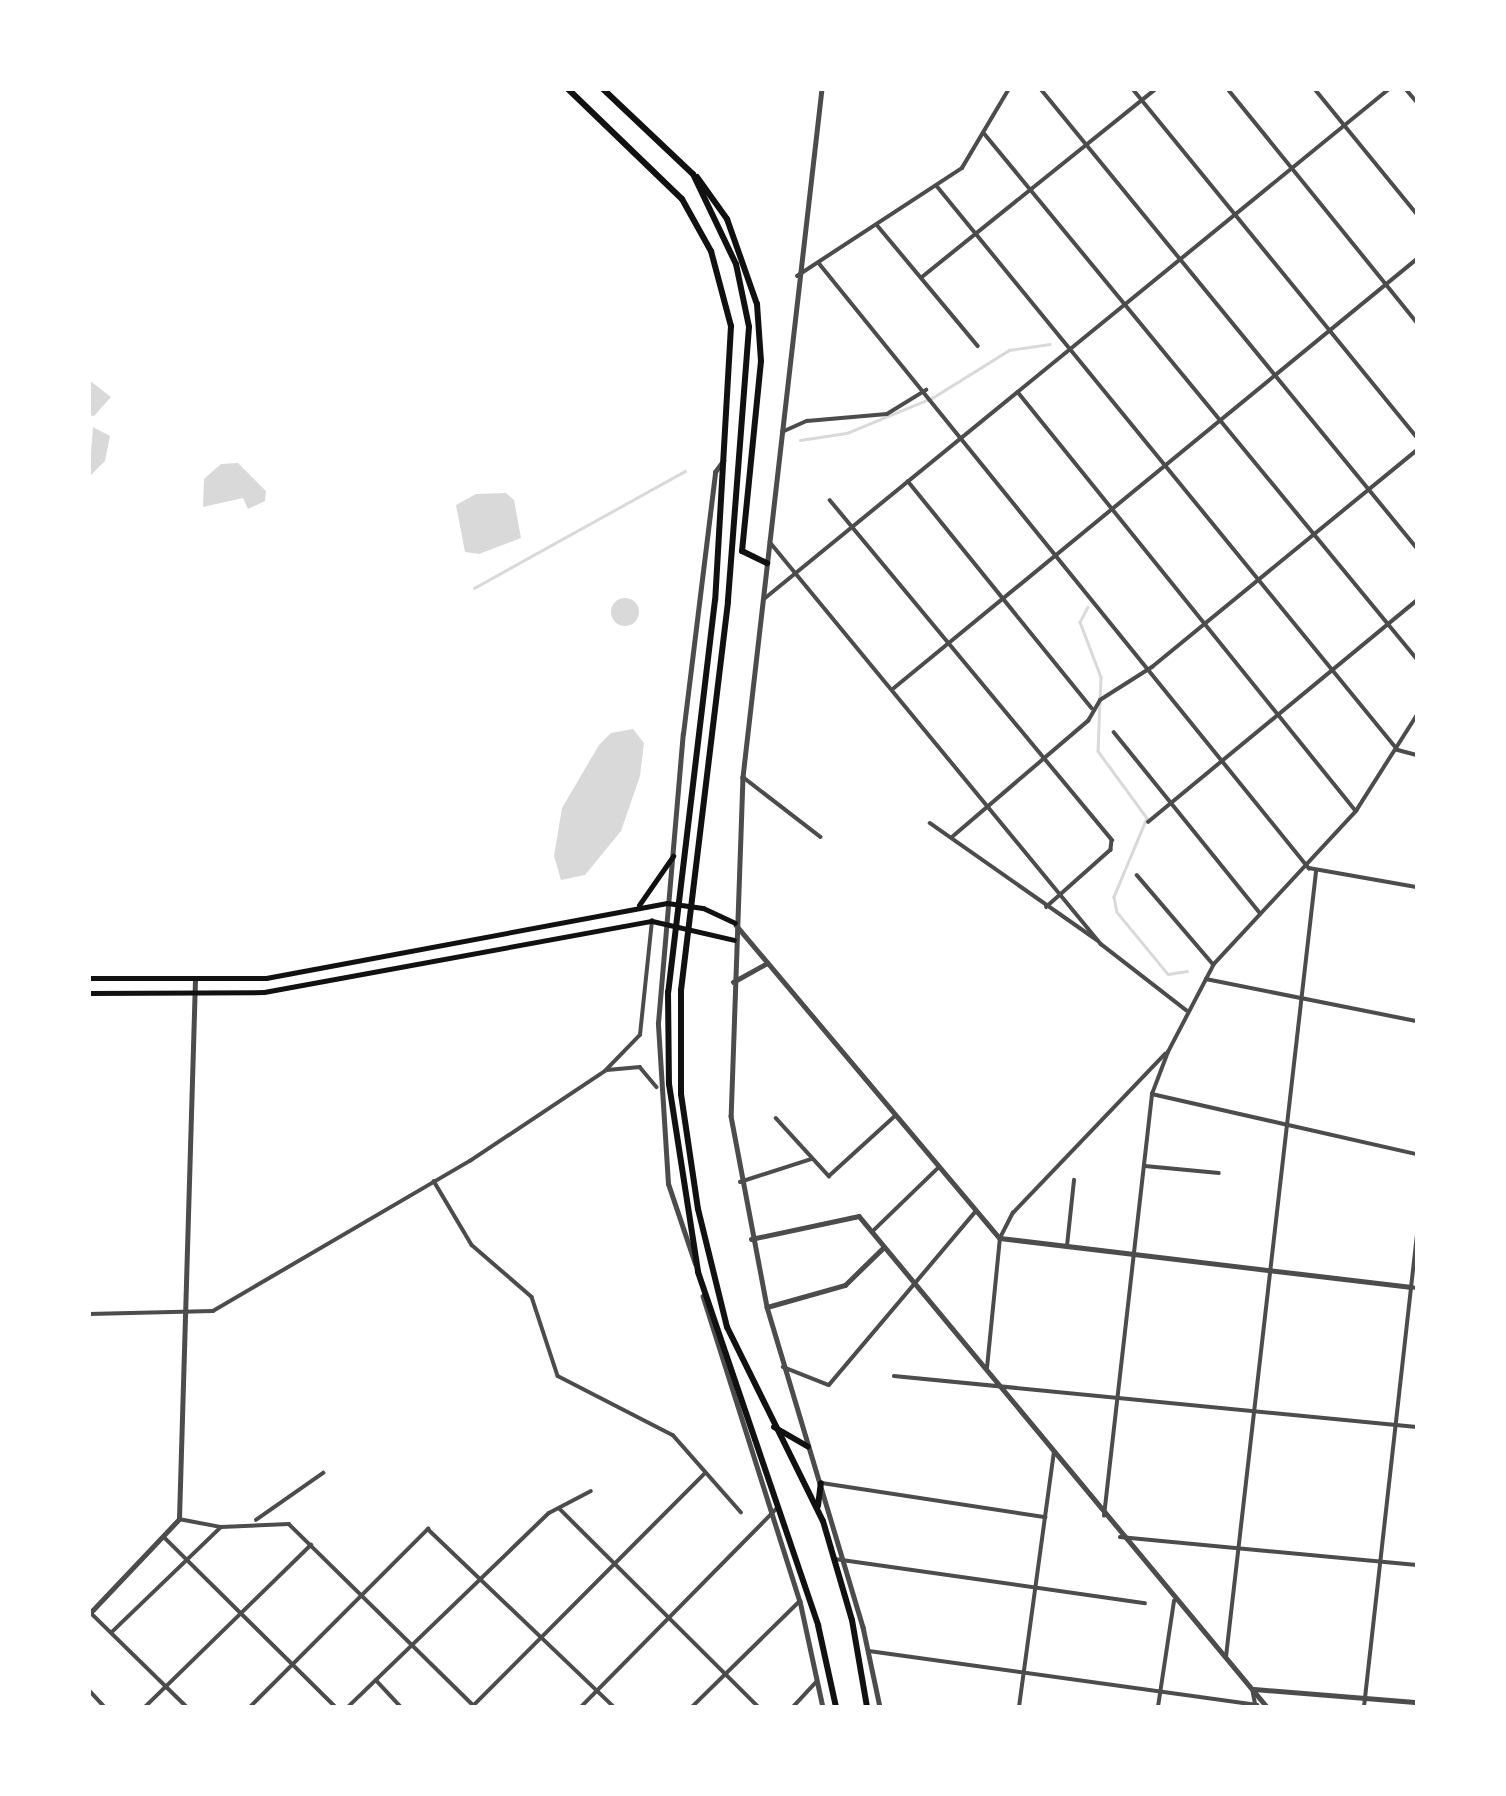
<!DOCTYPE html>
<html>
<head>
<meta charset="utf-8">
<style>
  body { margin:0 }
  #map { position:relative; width:1506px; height:1796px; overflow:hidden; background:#fff; font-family:"IBM Plex Serif",serif }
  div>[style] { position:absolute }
  .water>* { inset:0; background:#d9d9d9 }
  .round { border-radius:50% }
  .stream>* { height:2.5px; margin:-1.25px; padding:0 1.25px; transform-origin:1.25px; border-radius:1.25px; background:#d9d9d9 }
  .minor>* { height:3.5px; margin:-1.75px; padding:0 1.75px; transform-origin:1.75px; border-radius:1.75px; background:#4c4c4c }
  .tertiary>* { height:4.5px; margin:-2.25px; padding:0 2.25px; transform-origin:2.25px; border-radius:2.25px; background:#4c4c4c }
  .secondary>* { height:5px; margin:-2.5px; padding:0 2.5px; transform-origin:2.5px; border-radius:2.5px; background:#111 }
  .primary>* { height:6px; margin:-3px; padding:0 3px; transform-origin:3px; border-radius:3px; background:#111 }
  span { translate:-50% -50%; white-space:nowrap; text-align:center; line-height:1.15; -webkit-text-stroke:5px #fff; paint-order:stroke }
  .frame { position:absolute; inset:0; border:91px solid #fff; pointer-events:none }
</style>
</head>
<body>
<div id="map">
  <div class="water">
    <i style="clip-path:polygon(89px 380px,111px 397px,94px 416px,89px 415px)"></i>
    <i style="clip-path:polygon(93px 427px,110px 436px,105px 461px,89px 477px)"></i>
    <i style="clip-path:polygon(238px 463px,266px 491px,265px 501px,248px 509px,243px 498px,203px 507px,204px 479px,221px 464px)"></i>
    <i style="clip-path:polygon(506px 493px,514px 500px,521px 538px,479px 554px,465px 552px,456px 505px,476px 494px)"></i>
    <i class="round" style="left:611px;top:598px;width:28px;height:28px"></i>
    <i style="clip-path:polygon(633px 729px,644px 743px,640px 776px,621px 831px,585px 875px,561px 880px,554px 856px,562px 808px,599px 745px,611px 733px)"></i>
  </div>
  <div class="stream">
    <i style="left:800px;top:440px;width:48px;rotate:-8.5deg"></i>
    <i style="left:847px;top:433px;width:92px;rotate:-22.4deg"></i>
    <i style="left:932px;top:398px;width:91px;rotate:-31.9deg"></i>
    <i style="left:1009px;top:350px;width:41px;rotate:-8.3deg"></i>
    <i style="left:474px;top:588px;width:241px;rotate:-29deg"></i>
    <i style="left:1088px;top:607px;width:17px;rotate:118deg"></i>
    <i style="left:1080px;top:622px;width:59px;rotate:69.1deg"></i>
    <i style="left:1101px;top:677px;width:74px;rotate:92.3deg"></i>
    <i style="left:1098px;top:751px;width:83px;rotate:53.8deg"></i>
    <i style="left:1147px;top:818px;width:86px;rotate:112.7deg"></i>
    <i style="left:1114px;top:897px;width:15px;rotate:79deg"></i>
    <i style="left:1117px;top:912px;width:80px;rotate:50.6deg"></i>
    <i style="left:1168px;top:974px;width:19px;rotate:-9deg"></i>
  </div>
  <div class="minor">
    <i style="left:1041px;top:89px;width:593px;rotate:50.68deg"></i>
    <i style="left:1133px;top:89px;width:449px;rotate:50.8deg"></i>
    <i style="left:1228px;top:89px;width:300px;rotate:51deg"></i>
    <i style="left:1315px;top:89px;width:161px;rotate:50.8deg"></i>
    <i style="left:1406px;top:89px;width:17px;rotate:50deg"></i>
    <i style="left:984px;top:133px;width:681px;rotate:50.54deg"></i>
    <i style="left:937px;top:186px;width:728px;rotate:50.74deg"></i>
    <i style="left:1398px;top:750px;width:20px;rotate:15deg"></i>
    <i style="left:878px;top:226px;width:156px;rotate:50.2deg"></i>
    <i style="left:819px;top:263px;width:779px;rotate:51deg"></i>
    <i style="left:1309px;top:868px;width:110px;rotate:10deg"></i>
    <i style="left:797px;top:276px;width:197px;rotate:-33.2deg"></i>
    <i style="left:962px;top:168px;width:92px;rotate:-59.3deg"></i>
    <i style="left:922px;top:277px;width:300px;rotate:-38.8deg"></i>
    <i style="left:1018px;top:392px;width:538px;rotate:51.11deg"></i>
    <i style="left:782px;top:432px;width:27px;rotate:-24deg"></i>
    <i style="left:807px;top:421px;width:80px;rotate:-5deg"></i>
    <i style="left:887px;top:414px;width:46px;rotate:-31.6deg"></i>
    <i style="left:908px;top:481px;width:292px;rotate:51deg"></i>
    <i style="left:830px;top:500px;width:442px;rotate:50.3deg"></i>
    <i style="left:1112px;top:840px;width:10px;rotate:96deg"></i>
    <i style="left:1111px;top:850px;width:86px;rotate:138.3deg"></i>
    <i style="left:770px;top:542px;width:521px;rotate:50.53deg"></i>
    <i style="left:1101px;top:944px;width:108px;rotate:37.8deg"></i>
    <i style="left:764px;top:599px;width:807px;rotate:-39.21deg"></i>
    <i style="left:894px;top:688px;width:676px;rotate:-39.36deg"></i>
    <i style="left:1114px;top:732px;width:231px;rotate:51.1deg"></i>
    <i style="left:743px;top:777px;width:98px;rotate:37.6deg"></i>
    <i style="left:1148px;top:822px;width:349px;rotate:-39.5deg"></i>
    <i style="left:930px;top:823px;width:204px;rotate:35deg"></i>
    <i style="left:952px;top:837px;width:179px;rotate:-40.5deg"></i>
    <i style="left:1088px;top:721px;width:24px;rotate:-60deg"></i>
    <i style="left:1100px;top:700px;width:62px;rotate:-32.4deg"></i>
    <i style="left:1152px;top:667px;width:343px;rotate:-39.3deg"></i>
    <i style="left:1137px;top:875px;width:117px;rotate:49.5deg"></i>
    <i style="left:1206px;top:979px;width:215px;rotate:11.3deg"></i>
    <i style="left:607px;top:1070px;width:33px;rotate:-5deg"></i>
    <i style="left:640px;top:1067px;width:26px;rotate:50deg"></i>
    <i style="left:1152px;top:1094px;width:272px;rotate:12.8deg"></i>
    <i style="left:776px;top:1118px;width:79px;rotate:47.6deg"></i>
    <i style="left:829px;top:1176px;width:89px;rotate:-42.3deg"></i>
    <i style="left:1145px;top:1166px;width:74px;rotate:5.4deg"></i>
    <i style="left:434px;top:1181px;width:74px;rotate:59.3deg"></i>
    <i style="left:472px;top:1245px;width:79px;rotate:40.9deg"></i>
    <i style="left:532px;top:1297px;width:83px;rotate:71.8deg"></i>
    <i style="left:558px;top:1376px;width:129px;rotate:27.2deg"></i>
    <i style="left:673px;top:1435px;width:103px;rotate:48.6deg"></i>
    <i style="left:740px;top:1182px;width:75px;rotate:-17.9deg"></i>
    <i style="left:872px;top:1232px;width:93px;rotate:-44.1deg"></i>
    <i style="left:1067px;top:1246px;width:66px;rotate:-83.9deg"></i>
    <i style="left:1409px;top:1287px;width:8px;rotate:7deg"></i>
    <i style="left:89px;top:1314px;width:124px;rotate:-1.4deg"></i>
    <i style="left:213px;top:1311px;width:298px;rotate:-30.3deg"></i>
    <i style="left:470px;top:1161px;width:162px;rotate:-33.7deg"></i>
    <i style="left:605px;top:1071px;width:50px;rotate:-45.8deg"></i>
    <i style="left:640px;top:1035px;width:115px;rotate:-84deg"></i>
    <i style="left:783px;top:1367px;width:49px;rotate:21.4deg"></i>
    <i style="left:829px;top:1385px;width:228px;rotate:-49.8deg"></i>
    <i style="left:987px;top:1368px;width:131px;rotate:-84.3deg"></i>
    <i style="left:1000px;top:1238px;width:28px;rotate:-63deg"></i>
    <i style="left:1013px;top:1213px;width:220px;rotate:-46.3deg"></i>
    <i style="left:894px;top:1376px;width:525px;rotate:5.57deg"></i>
    <i style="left:822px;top:1483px;width:226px;rotate:8.7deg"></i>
    <i style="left:560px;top:1509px;width:281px;rotate:44.9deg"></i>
    <i style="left:1104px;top:1516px;width:425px;rotate:-83.5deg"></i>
    <i style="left:1152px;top:1094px;width:45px;rotate:-69.1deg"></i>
    <i style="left:1168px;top:1052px;width:99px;rotate:-62.4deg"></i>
    <i style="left:1214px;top:964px;width:209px;rotate:-47.1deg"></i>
    <i style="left:1356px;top:811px;width:114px;rotate:-57.6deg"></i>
    <i style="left:179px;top:1519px;width:43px;rotate:10.8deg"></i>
    <i style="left:221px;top:1527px;width:68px;rotate:-2.5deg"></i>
    <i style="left:289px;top:1524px;width:261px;rotate:44.5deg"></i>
    <i style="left:256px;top:1520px;width:82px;rotate:-35deg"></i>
    <i style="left:164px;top:1537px;width:242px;rotate:44.7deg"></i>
    <i style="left:1120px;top:1537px;width:298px;rotate:5.4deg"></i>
    <i style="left:835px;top:1559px;width:313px;rotate:8.1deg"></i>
    <i style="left:91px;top:1613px;width:134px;rotate:44.4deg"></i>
    <i style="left:112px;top:1632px;width:151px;rotate:-43.9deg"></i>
    <i style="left:869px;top:1651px;width:392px;rotate:7.9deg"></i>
    <i style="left:1226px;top:1657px;width:790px;rotate:-83.46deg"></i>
    <i style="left:376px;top:1680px;width:37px;rotate:47deg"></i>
    <i style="left:89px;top:1690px;width:23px;rotate:47deg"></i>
    <i style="left:1253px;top:1691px;width:16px;rotate:79deg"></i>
    <i style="left:145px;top:1707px;width:232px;rotate:-44.3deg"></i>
    <i style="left:250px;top:1707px;width:252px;rotate:-45deg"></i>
    <i style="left:428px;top:1529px;width:257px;rotate:43.7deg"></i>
    <i style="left:348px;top:1707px;width:279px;rotate:-44deg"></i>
    <i style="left:549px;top:1513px;width:47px;rotate:-27.6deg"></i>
    <i style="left:472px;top:1707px;width:330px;rotate:-45.1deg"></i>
    <i style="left:581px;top:1707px;width:279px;rotate:-45.4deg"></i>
    <i style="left:692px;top:1707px;width:151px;rotate:-44.5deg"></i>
    <i style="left:793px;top:1707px;width:35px;rotate:-47deg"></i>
    <i style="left:1019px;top:1707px;width:256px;rotate:-82.2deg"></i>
    <i style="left:1158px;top:1707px;width:107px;rotate:-81.4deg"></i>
    <i style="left:1364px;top:1707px;width:478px;rotate:-83.6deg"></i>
  </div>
  <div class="tertiary">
    <i style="left:822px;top:89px;width:693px;rotate:96.55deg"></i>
    <i style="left:743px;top:777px;width:339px;rotate:92deg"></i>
    <i style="left:731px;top:1116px;width:194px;rotate:79.3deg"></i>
    <i style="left:767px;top:1307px;width:334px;rotate:73.3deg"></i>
    <i style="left:863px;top:1627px;width:82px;rotate:78deg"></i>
    <i style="left:736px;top:925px;width:409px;rotate:49.9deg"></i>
    <i style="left:1000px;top:1238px;width:412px;rotate:6.8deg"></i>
    <i style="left:733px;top:982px;width:39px;rotate:-29deg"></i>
    <i style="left:751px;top:1239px;width:110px;rotate:-12deg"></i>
    <i style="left:859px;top:1216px;width:638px;rotate:50.27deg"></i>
    <i style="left:695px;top:1264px;width:84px;rotate:-108.6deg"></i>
    <i style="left:668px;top:1184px;width:161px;rotate:-93.6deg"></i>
    <i style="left:658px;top:1023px;width:290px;rotate:-85.1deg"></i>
    <i style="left:683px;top:734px;width:264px;rotate:-83deg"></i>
    <i style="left:715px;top:472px;width:14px;rotate:-54deg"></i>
    <i style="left:703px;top:1296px;width:320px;rotate:72.4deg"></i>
    <i style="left:800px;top:1601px;width:108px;rotate:77.8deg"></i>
    <i style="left:767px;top:1307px;width:81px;rotate:-15.8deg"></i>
    <i style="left:845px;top:1285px;width:54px;rotate:-44.3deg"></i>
    <i style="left:89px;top:1614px;width:131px;rotate:-46.5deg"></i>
    <i style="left:179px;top:1519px;width:538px;rotate:-88.3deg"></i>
    <i style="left:1254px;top:1689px;width:164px;rotate:4.6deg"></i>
  </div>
  <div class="secondary">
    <i style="left:639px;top:905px;width:60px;rotate:-55.2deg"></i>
    <i style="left:89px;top:978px;width:177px"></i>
    <i style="left:266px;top:978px;width:408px;rotate:-10.6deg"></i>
    <i style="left:667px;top:903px;width:36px;rotate:8deg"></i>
    <i style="left:703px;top:908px;width:35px;rotate:25deg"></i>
    <i style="left:89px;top:993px;width:175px;rotate:-0.3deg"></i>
    <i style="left:264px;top:992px;width:394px;rotate:-10.4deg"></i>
    <i style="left:652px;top:921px;width:84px;rotate:13deg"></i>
  </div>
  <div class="primary">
    <i style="left:568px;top:89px;width:158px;rotate:44deg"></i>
    <i style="left:682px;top:199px;width:60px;rotate:60.9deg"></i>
    <i style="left:711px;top:251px;width:78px;rotate:75.1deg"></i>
    <i style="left:731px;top:326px;width:274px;rotate:93.3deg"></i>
    <i style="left:715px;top:600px;width:395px;rotate:96.8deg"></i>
    <i style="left:668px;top:992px;width:92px;rotate:89.4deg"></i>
    <i style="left:669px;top:1084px;width:190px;rotate:81.2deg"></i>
    <i style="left:698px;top:1272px;width:373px;rotate:71.2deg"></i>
    <i style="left:818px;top:1625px;width:84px;rotate:77.6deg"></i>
    <i style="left:603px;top:89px;width:124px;rotate:43.4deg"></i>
    <i style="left:693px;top:174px;width:100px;rotate:64.5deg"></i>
    <i style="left:736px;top:264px;width:64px;rotate:78.3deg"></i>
    <i style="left:749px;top:327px;width:276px;rotate:94.4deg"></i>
    <i style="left:728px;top:602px;width:391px;rotate:96.9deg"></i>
    <i style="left:681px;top:990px;width:104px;rotate:90deg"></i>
    <i style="left:681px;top:1094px;width:116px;rotate:81.6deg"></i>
    <i style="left:698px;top:1209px;width:122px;rotate:76.2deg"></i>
    <i style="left:727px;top:1327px;width:216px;rotate:63.7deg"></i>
    <i style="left:823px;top:1521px;width:103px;rotate:73.7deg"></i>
    <i style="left:852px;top:1620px;width:88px;rotate:80.2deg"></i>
    <i style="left:697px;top:177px;width:52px;rotate:54.5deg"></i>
    <i style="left:727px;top:219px;width:90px;rotate:70.6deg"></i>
    <i style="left:757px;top:304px;width:57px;rotate:86deg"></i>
    <i style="left:761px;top:361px;width:191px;rotate:95.7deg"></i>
    <i style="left:742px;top:551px;width:28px;rotate:26deg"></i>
    <i style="left:774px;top:1427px;width:39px;rotate:30deg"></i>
    <i style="left:818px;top:1506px;width:23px;rotate:-83deg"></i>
  </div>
  <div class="frame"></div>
</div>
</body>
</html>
